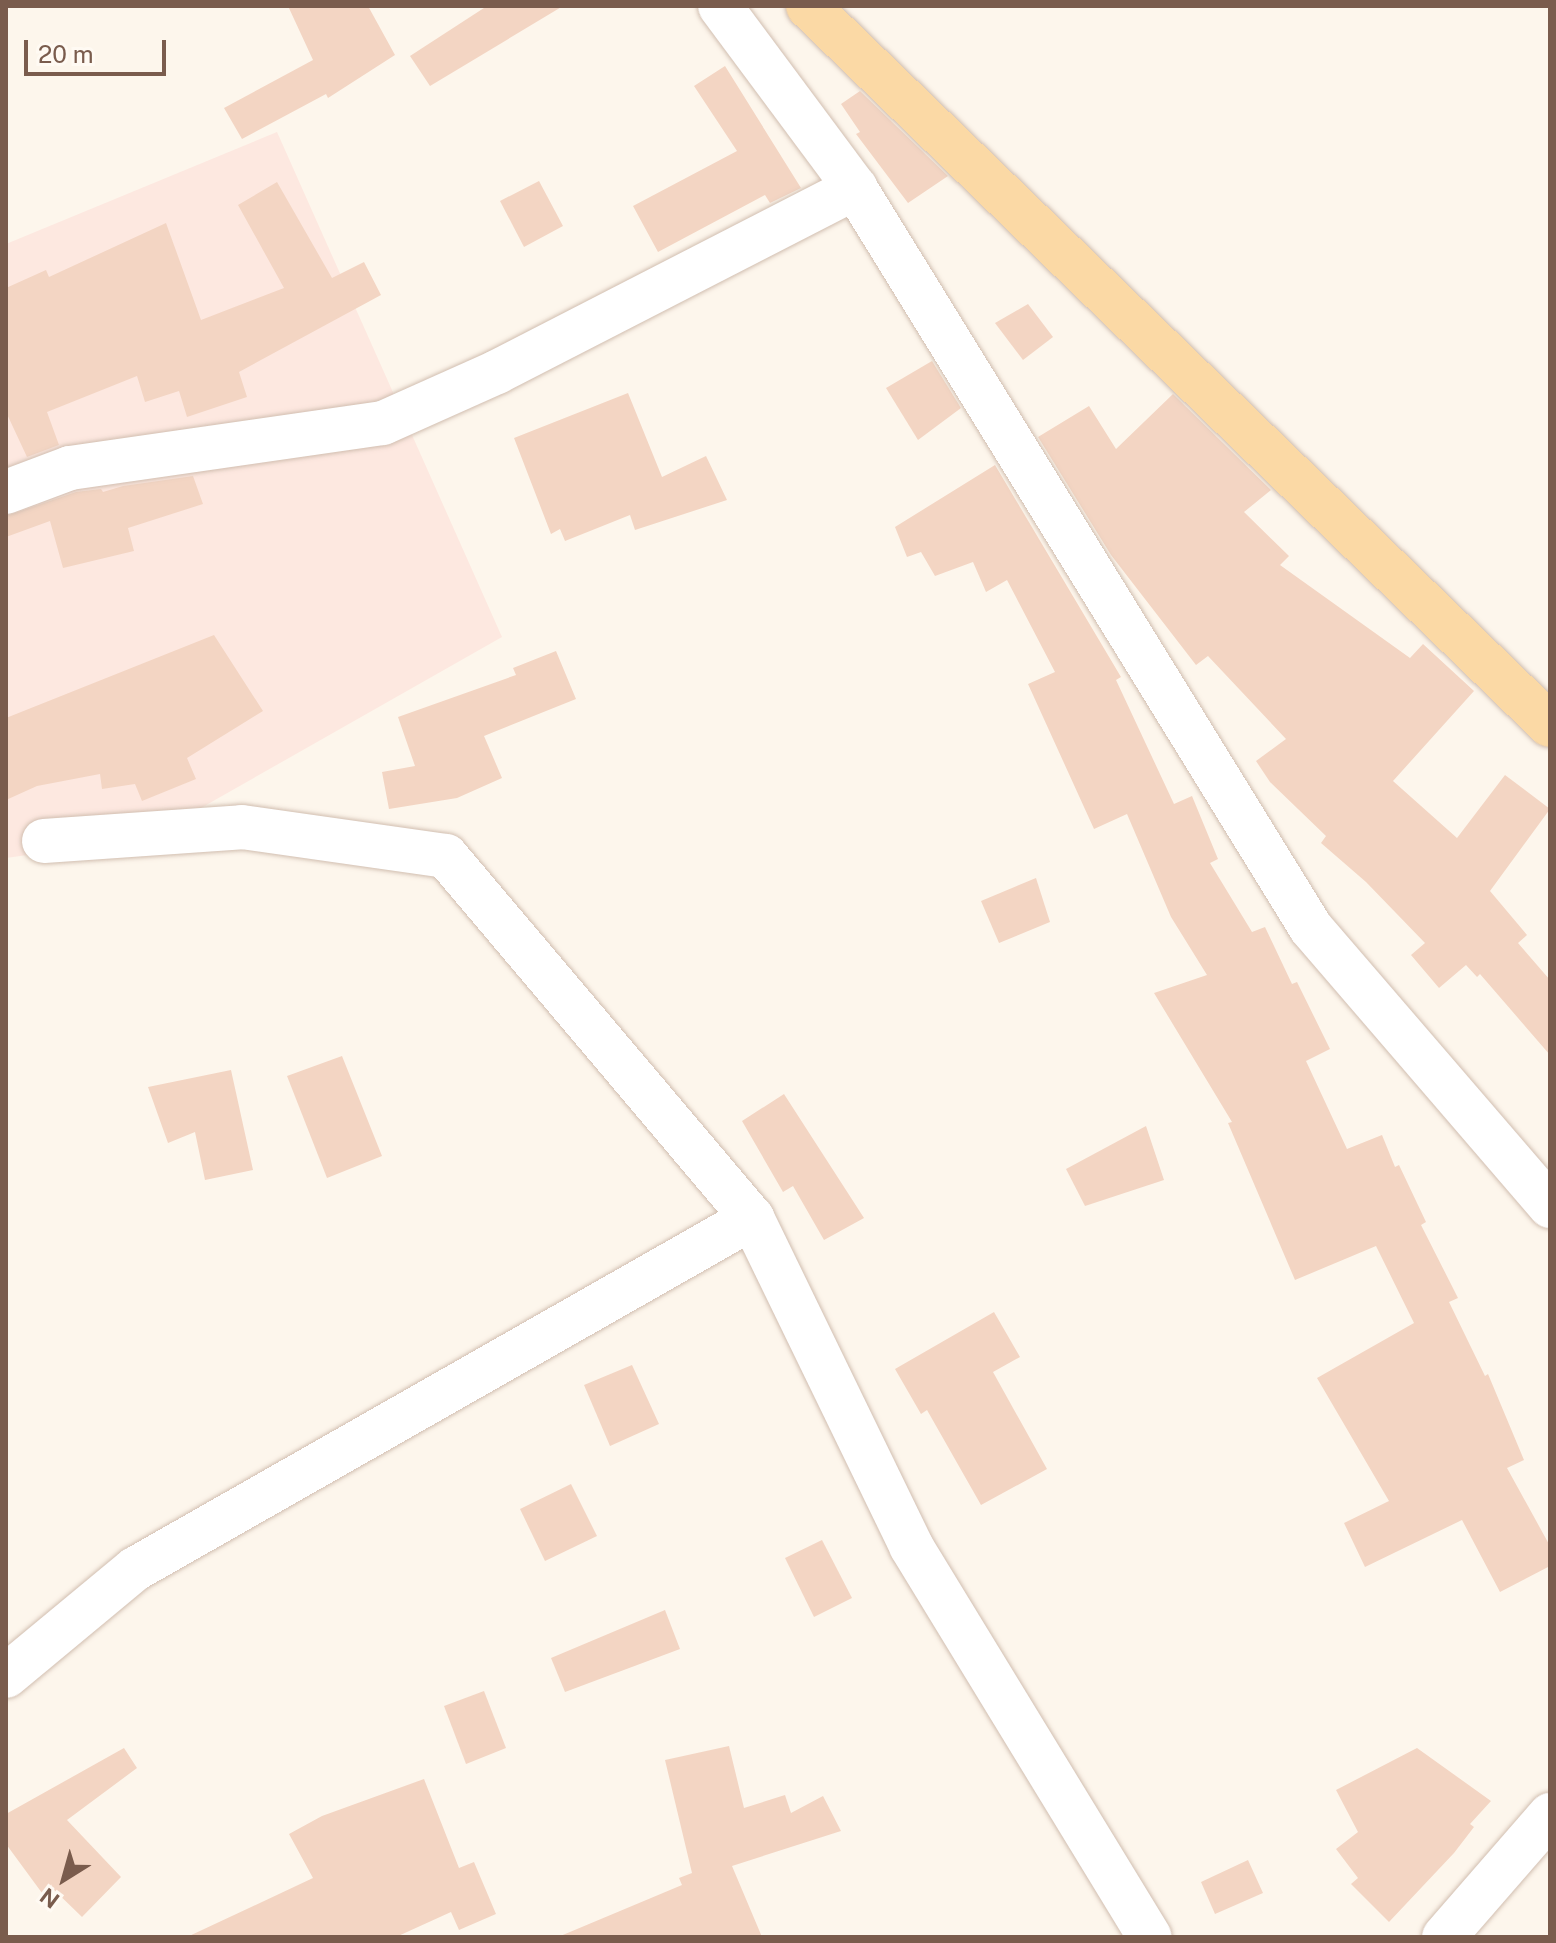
<!DOCTYPE html>
<html>
<head>
<meta charset="utf-8">
<style>
  body { margin:0 }
  #map { position:relative; width:1556px; height:1943px; overflow:hidden; background:#fdf6ec; font-family:"Public Sans",sans-serif }
  div>[style] { position:absolute }
  .commercial>* { inset:0; background:#fde8e0 }
  .building>* { inset:0; background:#f3d5c3 }
  .roads { filter:drop-shadow(0 0 2px #d1beb0) drop-shadow(0 0 2px #d1beb0) }
  .minor>* { height:44px; margin:-22px; padding:0 22px; transform-origin:22px; border-radius:22px; background:#fff }
  .major>* { height:44px; margin:-22px; padding:0 22px; transform-origin:22px; border-radius:22px; background:#fbd9a5 }
  span { translate:-50% -50%; white-space:nowrap; text-align:center; line-height:1.15; -webkit-text-stroke:7px #fffaf3; paint-order:stroke }
  .frame { position:absolute; inset:0; border:8px solid #7a5c4d; pointer-events:none }
  .north { position:absolute; left:24px; top:1839px; width:80px; height:80px; -webkit-text-stroke:6px #fffaf3; paint-order:stroke; rotate:217deg; font-size:22px; font-weight:700; line-height:32px; text-align:center; color:#7a5c4d }
  .north::after { content:''; display:block; margin:auto; width:28px; height:36px; background:#7a5c4d; clip-path:polygon(50% 0,100% 100%,50% 72%,0 100%) }
  .scale { position:absolute; left:24px; top:40px; width:142px; height:36px; box-sizing:border-box; border:4px solid #7a5c4d; border-top:0; padding-left:10px; font-size:24px; line-height:28px; white-space:nowrap; color:#7a5c4d; -webkit-text-stroke:6px #fffaf3; paint-order:stroke }
</style>
</head>
<body>
<div id="map">
  <div class="commercial">
    <i style="clip-path:polygon(277px 132px,502px 637px,148px 838px,6px 858px,6px 244px)"></i>
  </div>
  <div class="building">
    <i style="clip-path:polygon(288px 6px,368px 6px,395px 55px,328px 98px,326px 94px,242px 139px,224px 108px,313px 60px)"></i>
    <i style="clip-path:polygon(487px 6px,563px 6px,430px 86px,410px 56px)"></i>
    <i style="clip-path:polygon(725px 66px,801px 188px,770px 203px,765px 195px,658px 252px,633px 206px,737px 151px,694px 86px)"></i>
    <i style="clip-path:polygon(860px 91px,948px 176px,908px 203px,856px 134px,860px 132px,841px 104px)"></i>
    <i style="clip-path:polygon(539px 181px,563px 226px,524px 247px,500px 201px)"></i>
    <i style="clip-path:polygon(277px 182px,332px 278px,364px 262px,381px 295px,239px 372px,247px 397px,187px 417px,179px 391px,145px 402px,137px 376px,47px 412px,59px 445px,27px 457px,6px 412px,6px 288px,46px 270px,49px 277px,166px 223px,201px 320px,284px 288px,238px 205px)"></i>
    <i style="clip-path:polygon(1028px 304px,1053px 337px,1023px 360px,995px 323px)"></i>
    <i style="clip-path:polygon(932px 361px,961px 408px,918px 440px,886px 388px)"></i>
    <i style="clip-path:polygon(628px 393px,662px 477px,706px 456px,727px 500px,635px 530px,630px 515px,565px 541px,560px 529px,551px 534px,514px 438px)"></i>
    <i style="clip-path:polygon(1173px 394px,1271px 490px,1244px 512px,1289px 556px,1280px 565px,1410px 658px,1423px 644px,1474px 691px,1393px 781px,1457px 838px,1505px 775px,1550px 809px,1490px 891px,1527px 935px,1518px 943px,1550px 980px,1550px 1055px,1480px 974px,1477px 977px,1466px 965px,1439px 988px,1411px 955px,1425px 943px,1366px 882px,1321px 843px,1326px 836px,1270px 782px,1256px 761px,1286px 739px,1208px 656px,1196px 665px,1111px 555px,1038px 437px,1089px 406px,1116px 449px)"></i>
    <i style="clip-path:polygon(995px 465px,1121px 677px,1116px 680px,1174px 804px,1192px 796px,1218px 859px,1210px 863px,1252px 932px,1265px 927px,1292px 984px,1297px 982px,1330px 1049px,1306px 1061px,1347px 1149px,1382px 1135px,1395px 1167px,1399px 1165px,1426px 1222px,1421px 1225px,1458px 1298px,1449px 1302px,1485px 1376px,1488px 1374px,1524px 1460px,1507px 1468px,1550px 1546px,1550px 1566px,1500px 1592px,1462px 1520px,1365px 1567px,1344px 1523px,1389px 1501px,1317px 1378px,1414px 1323px,1376px 1246px,1295px 1280px,1228px 1123px,1232px 1122px,1154px 993px,1207px 975px,1171px 917px,1127px 814px,1094px 829px,1028px 684px,1055px 672px,1007px 580px,986px 592px,973px 562px,935px 576px,921px 552px,907px 557px,895px 527px)"></i>
    <i style="clip-path:polygon(193px 476px,203px 504px,128px 528px,134px 551px,63px 568px,50px 521px,6px 537px,6px 516px,76px 492px,101px 489px,103px 492px,123px 486px)"></i>
    <i style="clip-path:polygon(214px 635px,263px 711px,187px 758px,196px 779px,142px 801px,135px 784px,102px 789px,100px 774px,37px 786px,6px 800px,6px 718px)"></i>
    <i style="clip-path:polygon(556px 651px,576px 699px,484px 736px,502px 778px,457px 798px,389px 809px,382px 772px,415px 766px,398px 717px,516px 675px,513px 668px)"></i>
    <i style="clip-path:polygon(1036px 878px,1050px 922px,999px 943px,981px 901px)"></i>
    <i style="clip-path:polygon(342px 1056px,382px 1156px,327px 1178px,287px 1076px)"></i>
    <i style="clip-path:polygon(231px 1070px,253px 1170px,205px 1180px,195px 1132px,168px 1143px,148px 1087px)"></i>
    <i style="clip-path:polygon(784px 1094px,864px 1218px,824px 1240px,793px 1186px,783px 1192px,742px 1121px)"></i>
    <i style="clip-path:polygon(1146px 1126px,1164px 1180px,1085px 1206px,1066px 1169px)"></i>
    <i style="clip-path:polygon(994px 1312px,1020px 1357px,993px 1372px,1047px 1469px,981px 1505px,927px 1410px,921px 1414px,895px 1369px)"></i>
    <i style="clip-path:polygon(632px 1365px,659px 1424px,610px 1446px,584px 1385px)"></i>
    <i style="clip-path:polygon(571px 1484px,597px 1536px,545px 1561px,520px 1509px)"></i>
    <i style="clip-path:polygon(822px 1540px,852px 1598px,814px 1617px,785px 1558px)"></i>
    <i style="clip-path:polygon(665px 1610px,680px 1649px,565px 1692px,551px 1658px)"></i>
    <i style="clip-path:polygon(484px 1691px,506px 1748px,466px 1764px,444px 1706px)"></i>
    <i style="clip-path:polygon(729px 1746px,744px 1808px,785px 1795px,791px 1813px,823px 1796px,841px 1831px,732px 1866px,762px 1937px,558px 1937px,682px 1885px,679px 1878px,692px 1873px,665px 1760px)"></i>
    <i style="clip-path:polygon(124px 1748px,137px 1768px,67px 1820px,121px 1877px,82px 1917px,49px 1885px,42px 1893px,6px 1844px,6px 1814px)"></i>
    <i style="clip-path:polygon(1417px 1748px,1491px 1801px,1470px 1824px,1474px 1827px,1454px 1853px,1389px 1922px,1351px 1884px,1358px 1878px,1336px 1849px,1358px 1832px,1336px 1790px)"></i>
    <i style="clip-path:polygon(424px 1779px,459px 1868px,474px 1862px,496px 1914px,459px 1930px,451px 1912px,396px 1937px,187px 1937px,313px 1878px,289px 1834px,322px 1816px)"></i>
    <i style="clip-path:polygon(1248px 1860px,1263px 1893px,1215px 1914px,1201px 1882px)"></i>
  </div>
  <div class="roads">
    <div class="minor">
      <i style="left:720px;top:6px;width:227px;rotate:53.4deg"></i>
      <i style="left:855px;top:188px;width:869px;rotate:58.36deg"></i>
      <i style="left:1311px;top:928px;width:367px;rotate:49.3deg"></i>
      <i style="left:6px;top:492px;width:68px;rotate:-20.6deg"></i>
      <i style="left:70px;top:468px;width:316px;rotate:-8.2deg"></i>
      <i style="left:383px;top:423px;width:125px;rotate:-24.1deg"></i>
      <i style="left:497px;top:372px;width:403px;rotate:-27.2deg"></i>
      <i style="left:44px;top:841px;width:198px;rotate:-4deg"></i>
      <i style="left:242px;top:827px;width:206px;rotate:8.1deg"></i>
      <i style="left:446px;top:856px;width:474px;rotate:49.8deg"></i>
      <i style="left:752px;top:1218px;width:365px;rotate:64.1deg"></i>
      <i style="left:911px;top:1546px;width:458px;rotate:58.6deg"></i>
      <i style="left:6px;top:1676px;width:168px;rotate:-39.7deg"></i>
      <i style="left:135px;top:1569px;width:710px;rotate:-29.63deg"></i>
      <i style="left:1444px;top:1937px;width:162px;rotate:-49deg"></i>
    </div>
    <div class="major">
      <i style="left:808px;top:6px;width:1033px;rotate:44.1deg"></i>
    </div>
  </div>
  <div class="frame"></div>
  <div class="north">N</div>
  <div class="scale">20 m</div>
</div>
</body>
</html>
